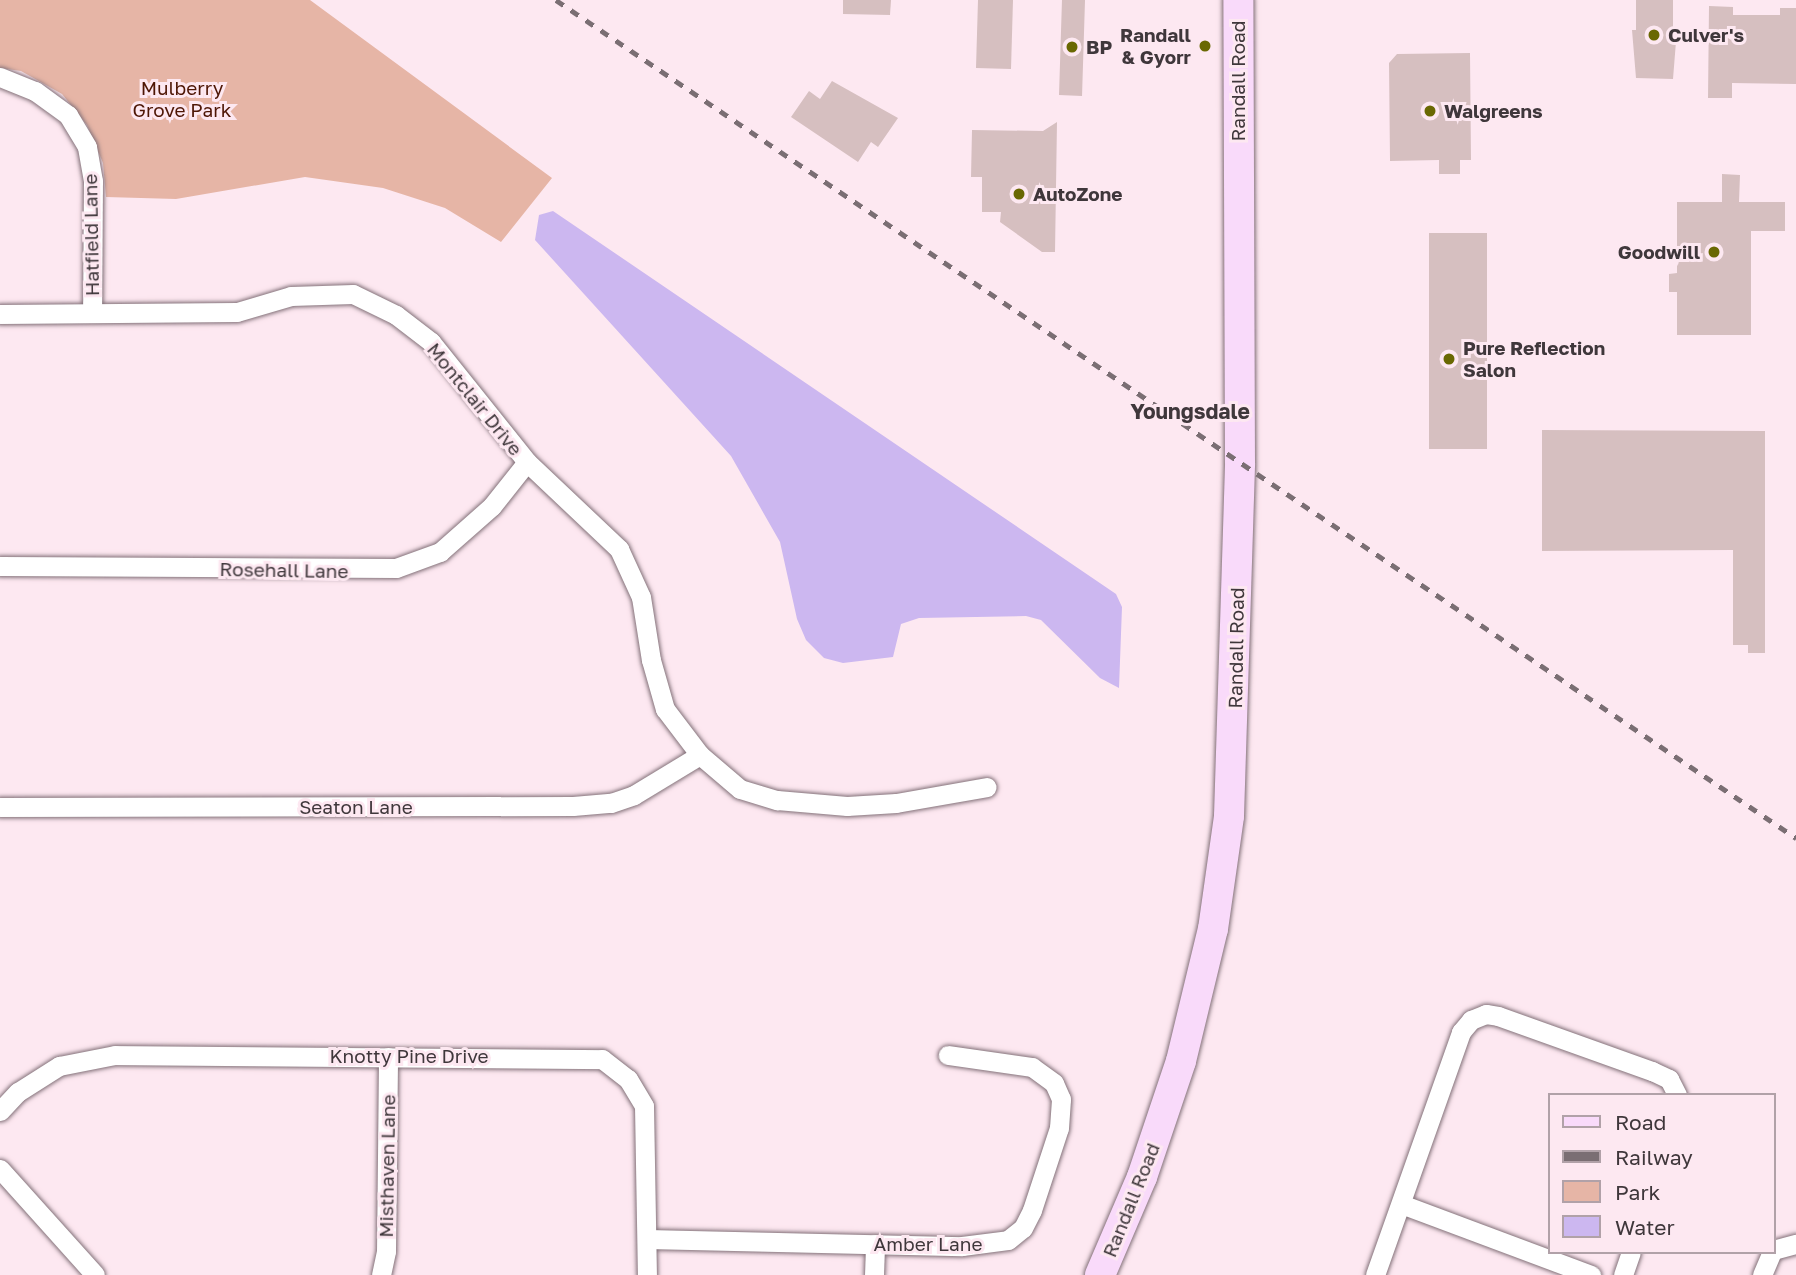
<!DOCTYPE html>
<html>
<head>
<meta charset="utf-8">
<style>
  body { margin:0 }
  #map { position:relative; width:1796px; height:1275px; overflow:hidden; background:#fde8f1; font-family:"Golos Text",sans-serif }
  div>[style] { position:absolute }
  .green>* { inset:0; background:#e6b5a6 }
  .water>* { inset:0; background:#ccb7f0 }
  .building>* { inset:0; background:#d6bfc0 }
  .roads { filter:drop-shadow(0 0 2px #837179) drop-shadow(0 0 2px #837179) }
  .street>* { height:19px; margin:-9.5px; padding:0 9.5px; transform-origin:9.5px; border-radius:9.5px; background:#fff }
  .primary>* { height:30px; margin:-15px; padding:0 15px; transform-origin:15px; border-radius:15px; background:#f9dafa }
  .rail>* { height:5px; margin-top:-2.5px; transform-origin:0; background:repeating-linear-gradient(90deg,#7a6e73 0 9px,transparent 0 18px) }
  .dots>* { width:19px; height:19px; translate:-50% -50%; box-sizing:border-box; border:4px solid #fde8f1; border-radius:50% }
  span { translate:-50% -50%; white-space:nowrap; text-align:center; line-height:1.15; -webkit-text-stroke:6px #fde8f1; paint-order:stroke }
  .poi-label { font-size:19px; color:#3f373b; font-weight:700 }
  .right { translate:-100% -50%; text-align:right }
  .left { translate:0 -50%; text-align:left }
  .street-label { font-size:19px; color:#3f373b }
  .park-label { font-size:19px; color:#4e1605 }
  .neighbourhood-label { font-size:21px; color:#3f373b; font-weight:700 }
  .legend { position:absolute; left:1548px; top:1093px; width:228px; height:161px; box-sizing:border-box; background:#fde8f1; border:2px solid #b1a1a8; margin:0; padding:9px 12px; list-style:none; font-size:21px; color:#3f373b }
  .legend li { display:flex; align-items:center; gap:14px; height:35px }
  .legend b { width:35px; border:2px solid #b1a1a8 }
</style>
</head>
<body>
<div id="map">
  <div class="green">
    <i style="clip-path:polygon(0 0,310px 0,552px 178px,501px 242px,445px 208px,383px 188px,305px 177px,176px 199px,106px 197px,103px 163px,87px 125px,62px 94px,21px 71px,0 68px)"></i>
  </div>
  <div class="water">
    <i style="clip-path:polygon(553px 211px,1116px 594px,1122px 607px,1119px 688px,1100px 678px,1041px 620px,1026px 616px,919px 618px,901px 624px,893px 657px,843px 663px,824px 658px,806px 640px,797px 619px,780px 542px,731px 456px,535px 240px,539px 215px)"></i>
  </div>
  <div class="building">
    <i style="clip-path:polygon(843px 0,891px 0,890px 15px,843px 14px)"></i>
    <i style="clip-path:polygon(978px 0,1013px 0,1011px 69px,976px 68px)"></i>
    <i style="clip-path:polygon(1062px 0,1085px 0,1082px 96px,1059px 95px)"></i>
    <i style="clip-path:polygon(1636px 0,1673px 0,1673px 29px,1677px 29px,1673px 79px,1636px 78px,1632px 30px,1636px 30px)"></i>
    <i style="clip-path:polygon(1709px 6px,1733px 7px,1733px 15px,1780px 15px,1780px 8px,1796px 8px,1796px 84px,1732px 83px,1732px 98px,1708px 98px)"></i>
    <i style="clip-path:polygon(1470px 53px,1471px 160px,1460px 160px,1460px 174px,1439px 174px,1439px 160px,1390px 161px,1389px 63px,1397px 54px)"></i>
    <i style="clip-path:polygon(832px 81px,898px 118px,878px 147px,871px 142px,858px 162px,791px 117px,809px 91px,820px 99px)"></i>
    <i style="clip-path:polygon(1057px 122px,1055px 252px,1042px 252px,1000px 222px,1001px 212px,982px 212px,982px 177px,971px 177px,972px 130px,1043px 131px)"></i>
    <i style="clip-path:polygon(1722px 174px,1740px 175px,1739px 202px,1785px 202px,1785px 231px,1751px 231px,1751px 335px,1677px 335px,1677px 292px,1669px 292px,1669px 274px,1677px 273px,1677px 202px,1722px 202px)"></i>
    <i style="clip-path:polygon(1429px 233px,1487px 233px,1487px 449px,1429px 449px)"></i>
    <i style="clip-path:polygon(1542px 430px,1765px 431px,1765px 653px,1748px 653px,1748px 645px,1733px 645px,1733px 550px,1542px 551px)"></i>
  </div>
  <div class="roads">
    <div class="street">
      <i style="left:0;top:77px;width:38px;rotate:22deg"></i>
      <i style="left:35px;top:91px;width:41px;rotate:36deg"></i>
      <i style="left:68px;top:115px;width:37px;rotate:59deg"></i>
      <i style="left:87px;top:147px;width:35px;rotate:80deg"></i>
      <i style="left:93px;top:181px;width:132px;rotate:90.4deg"></i>
      <i style="left:0;top:314px;width:237px;rotate:-0.5deg"></i>
      <i style="left:237px;top:312px;width:56px;rotate:-16.5deg"></i>
      <i style="left:291px;top:296px;width:62px;rotate:-1.8deg"></i>
      <i style="left:353px;top:294px;width:48px;rotate:26deg"></i>
      <i style="left:396px;top:315px;width:44px;rotate:37.6deg"></i>
      <i style="left:431px;top:342px;width:154px;rotate:51.3deg"></i>
      <i style="left:527px;top:462px;width:127px;rotate:43.4deg"></i>
      <i style="left:619px;top:549px;width:53px;rotate:65.4deg"></i>
      <i style="left:641px;top:597px;width:64px;rotate:81deg"></i>
      <i style="left:651px;top:660px;width:51px;rotate:74.1deg"></i>
      <i style="left:665px;top:709px;width:58px;rotate:52.7deg"></i>
      <i style="left:700px;top:755px;width:52px;rotate:40.4deg"></i>
      <i style="left:740px;top:789px;width:39px;rotate:17deg"></i>
      <i style="left:777px;top:800px;width:70px;rotate:4.9deg"></i>
      <i style="left:847px;top:806px;width:49px;rotate:-3.5deg"></i>
      <i style="left:896px;top:803px;width:92px;rotate:-10deg"></i>
      <i style="left:0;top:566px;width:396px;rotate:0.3deg"></i>
      <i style="left:396px;top:568px;width:47px;rotate:-20deg"></i>
      <i style="left:440px;top:552px;width:69px;rotate:-41.5deg"></i>
      <i style="left:492px;top:506px;width:56px;rotate:-51.5deg"></i>
      <i style="left:0;top:807px;width:573px;rotate:-0.1deg"></i>
      <i style="left:573px;top:806px;width:38px;rotate:-5deg"></i>
      <i style="left:611px;top:803px;width:24px;rotate:-19deg"></i>
      <i style="left:634px;top:795px;width:77px;rotate:-31.2deg"></i>
      <i style="left:0;top:1111px;width:26px;rotate:-47deg"></i>
      <i style="left:18px;top:1092px;width:49px;rotate:-32.4deg"></i>
      <i style="left:59px;top:1066px;width:57px;rotate:-11.1deg"></i>
      <i style="left:115px;top:1055px;width:487px;rotate:0.5deg"></i>
      <i style="left:602px;top:1059px;width:33px;rotate:38deg"></i>
      <i style="left:628px;top:1079px;width:31px;rotate:59deg"></i>
      <i style="left:644px;top:1106px;width:169px;rotate:89deg"></i>
      <i style="left:0;top:1169px;width:142px;rotate:48.1deg"></i>
      <i style="left:1401px;top:1204px;width:203px;rotate:20.5deg"></i>
      <i style="left:647px;top:1239px;width:315px;rotate:1.3deg"></i>
      <i style="left:962px;top:1246px;width:46px;rotate:-7.4deg"></i>
      <i style="left:1008px;top:1240px;width:19px;rotate:-39deg"></i>
      <i style="left:1023px;top:1228px;width:20px;rotate:-63deg"></i>
      <i style="left:1032px;top:1210px;width:86px;rotate:-71.8deg"></i>
      <i style="left:1059px;top:1128px;width:29px;rotate:-86deg"></i>
      <i style="left:1061px;top:1099px;width:17px;rotate:-114deg"></i>
      <i style="left:1054px;top:1083px;width:27px;rotate:-144deg"></i>
      <i style="left:1032px;top:1067px;width:85px;rotate:-171.9deg"></i>
      <i style="left:1773px;top:1250px;width:24px;rotate:-15deg"></i>
      <i style="left:381px;top:1275px;width:25px;rotate:-78deg"></i>
      <i style="left:386px;top:1251px;width:194px;rotate:-89.4deg"></i>
      <i style="left:874px;top:1275px;width:31px;rotate:-88deg"></i>
      <i style="left:1375px;top:1275px;width:258px;rotate:-70.5deg"></i>
      <i style="left:1461px;top:1032px;width:16px;rotate:-50deg"></i>
      <i style="left:1471px;top:1020px;width:16px;rotate:-22deg"></i>
      <i style="left:1486px;top:1014px;width:12px;rotate:9deg"></i>
      <i style="left:1498px;top:1016px;width:164px;rotate:19.7deg"></i>
      <i style="left:1652px;top:1071px;width:19px;rotate:25deg"></i>
      <i style="left:1669px;top:1079px;width:18px;rotate:63deg"></i>
      <i style="left:1623px;top:1275px;width:24px;rotate:-71deg"></i>
      <i style="left:1762px;top:1275px;width:25px;rotate:-67deg"></i>
    </div>
    <div class="primary">
      <i style="left:1100px;top:1275px;width:107px;rotate:-66.8deg"></i>
      <i style="left:1142px;top:1177px;width:122px;rotate:-71.4deg"></i>
      <i style="left:1181px;top:1061px;width:136px;rotate:-76.4deg"></i>
      <i style="left:1213px;top:929px;width:114px;rotate:-81.9deg"></i>
      <i style="left:1229px;top:816px;width:353px;rotate:-88.2deg"></i>
      <i style="left:1240px;top:463px;width:463px;rotate:-90.2deg"></i>
    </div>
  </div>
  <div class="rail">
    <i style="left:556px;top:0;width:1497px;rotate:34.05deg"></i>
  </div>
  <div class="dots">
    <i style="left:1654px;top:35px;background:#696802"></i>
    <i style="left:1205px;top:46px;background:#696802"></i>
    <i style="left:1072px;top:47px;background:#696802"></i>
    <i style="left:1430px;top:111px;background:#696802"></i>
    <i style="left:1019px;top:194px;background:#696802"></i>
    <i style="left:1714px;top:252px;background:#696802"></i>
    <i style="left:1449px;top:359px;background:#696802"></i>
  </div>
  <div class="poi-label">
    <span class="right" style="left:1191px;top:46px">Randall<br>&amp; Gyorr</span>
    <span class="left" style="left:1668px;top:35px">Culver's</span>
    <span class="left" style="left:1086px;top:47px">BP</span>
    <span class="left" style="left:1444px;top:111px">Walgreens</span>
    <span class="left" style="left:1033px;top:194px">AutoZone</span>
    <span class="right" style="left:1700px;top:252px">Goodwill</span>
    <span class="left" style="left:1463px;top:359px">Pure Reflection<br>Salon</span>
  </div>
  <div class="street-label">
    <span style="left:1238px;top:81px;rotate:-90deg">Randall Road</span>
    <span style="left:91px;top:235px;rotate:-91deg">Hatfield Lane</span>
    <span style="left:475px;top:399px;rotate:51deg">Montclair Drive</span>
    <span style="left:284px;top:570px;rotate:1deg">Rosehall Lane</span>
    <span style="left:1236px;top:648px;rotate:-89deg">Randall Road</span>
    <span style="left:356px;top:807px">Seaton Lane</span>
    <span style="left:409px;top:1056px">Knotty Pine Drive</span>
    <span style="left:387px;top:1166px;rotate:-89deg">Misthaven Lane</span>
    <span style="left:1131px;top:1200px;rotate:-68deg">Randall Road</span>
    <span style="left:928px;top:1244px">Amber Lane</span>
  </div>
  <div class="park-label">
    <span style="left:182px;top:99px">Mulberry<br>Grove Park</span>
  </div>
  <div class="neighbourhood-label">
    <span style="left:1190px;top:411px">Youngsdale</span>
  </div>
  <ul class="legend">
  <li><b style="height:9px;background:#f9dafa"></b>Road</li>
  <li><b style="height:9px;background:#7a6e73"></b>Railway</li>
  <li><b style="height:19px;background:#e6b5a6"></b>Park</li>
  <li><b style="height:19px;background:#ccb7f0"></b>Water</li>
  </ul>
</div>
</body>
</html>
